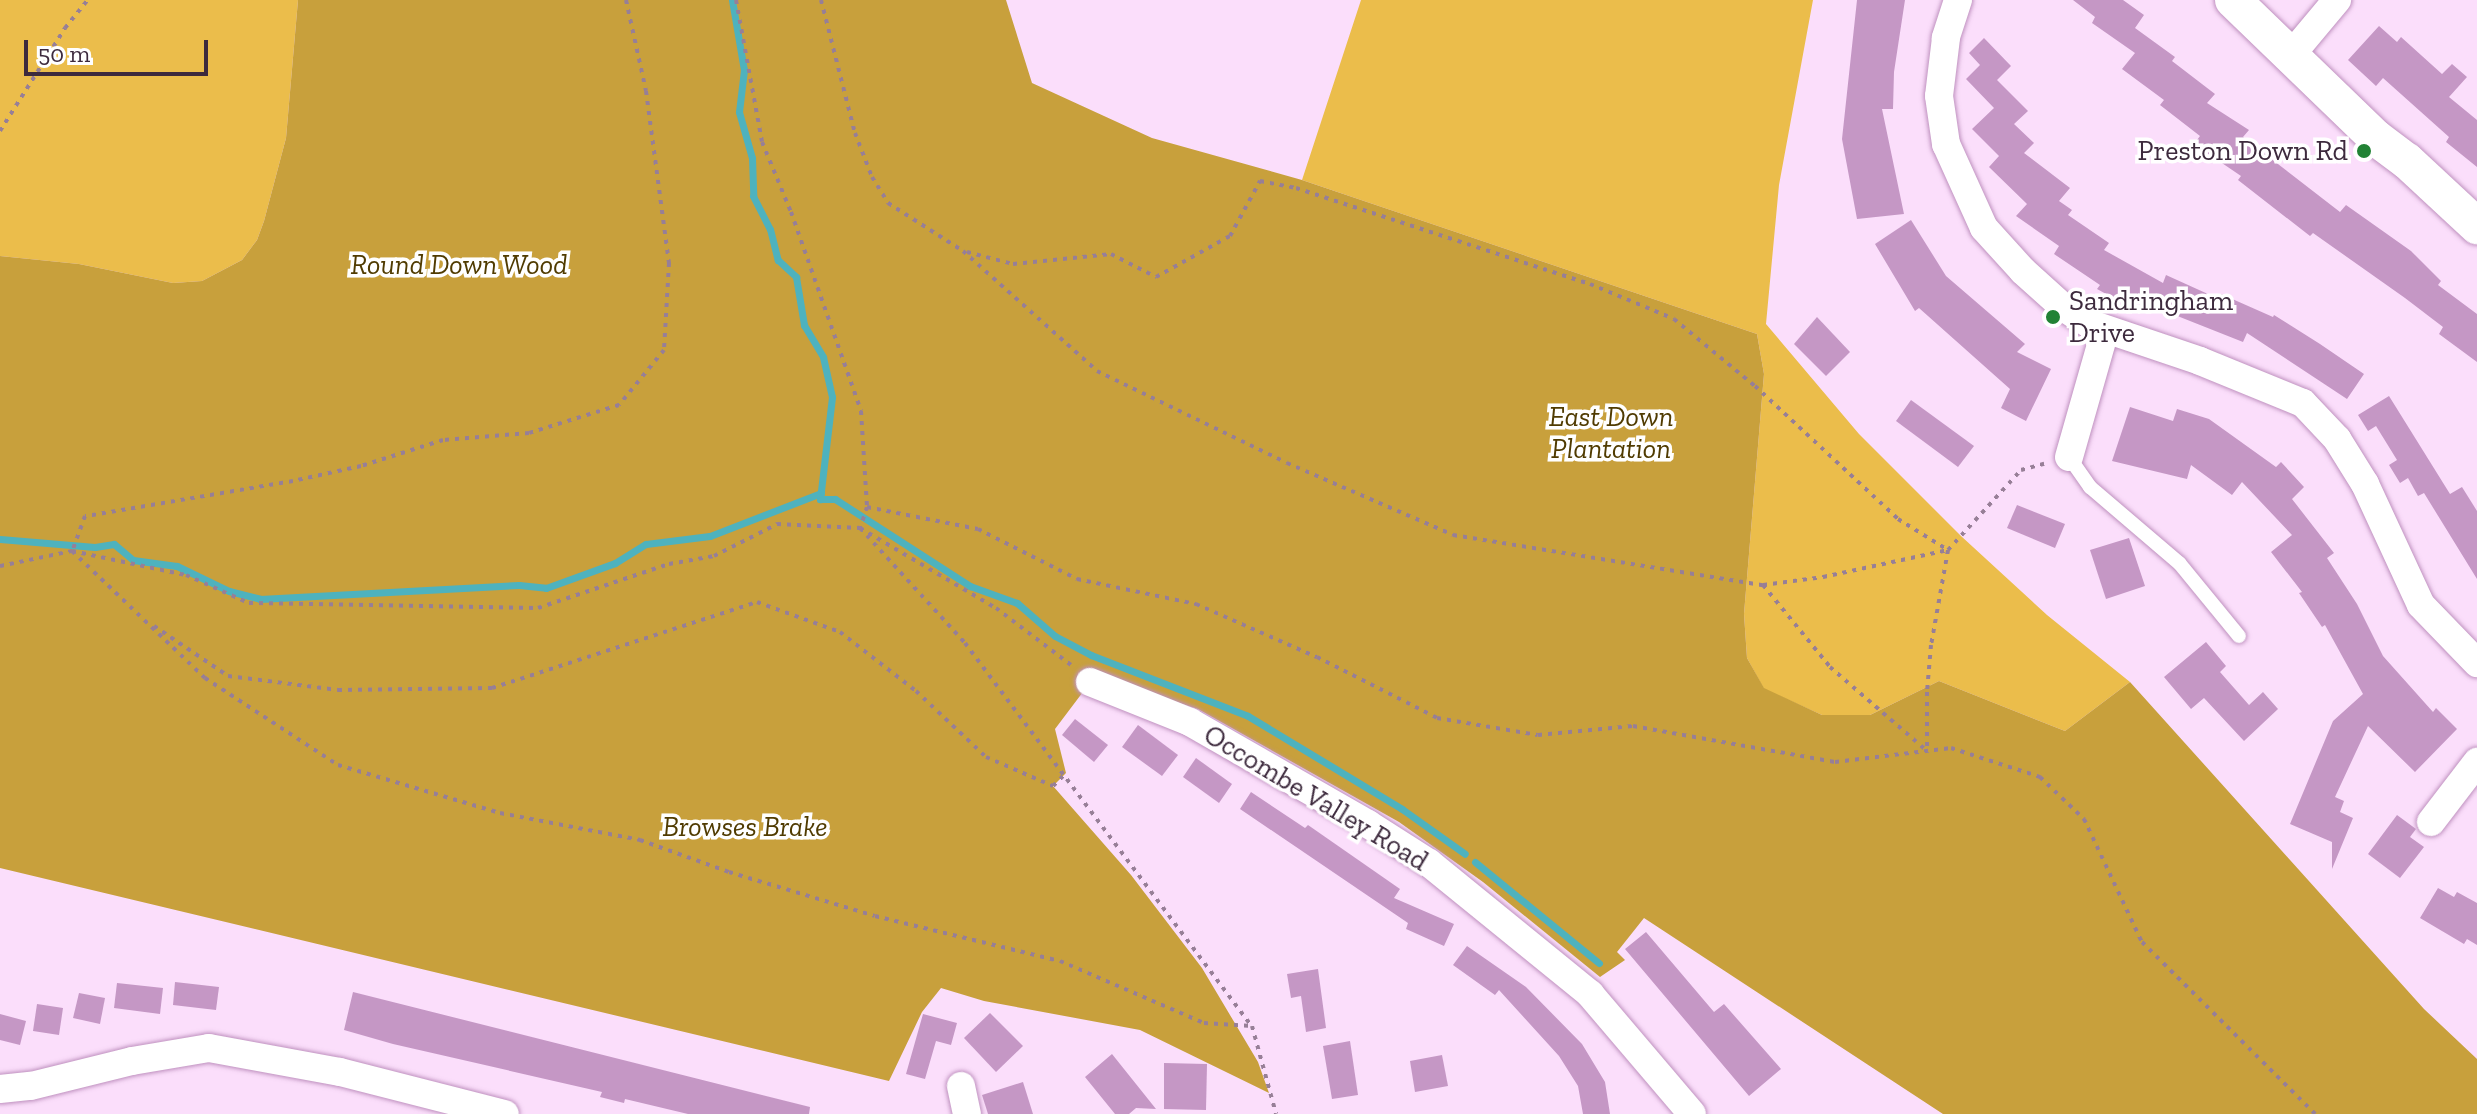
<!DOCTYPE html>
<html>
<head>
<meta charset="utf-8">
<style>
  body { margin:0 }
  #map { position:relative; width:2477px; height:1114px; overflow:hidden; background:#fbdefb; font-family:"Zilla Slab",serif }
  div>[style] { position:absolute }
  .green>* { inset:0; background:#ebbd4b }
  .forest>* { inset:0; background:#c8a03c }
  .stream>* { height:7px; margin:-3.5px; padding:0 3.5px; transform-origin:3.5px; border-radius:3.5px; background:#4eb2be }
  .building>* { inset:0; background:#c597c5 }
  .path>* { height:4px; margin-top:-2px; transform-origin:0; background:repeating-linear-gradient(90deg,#977f97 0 4px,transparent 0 10px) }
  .roads { filter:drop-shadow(0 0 2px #bf91bf) drop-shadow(0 0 2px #bf91bf) }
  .service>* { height:14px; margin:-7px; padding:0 7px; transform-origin:7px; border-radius:7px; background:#fff }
  .minor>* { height:28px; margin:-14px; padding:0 14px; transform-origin:14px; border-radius:14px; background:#fff }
  .tertiary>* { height:36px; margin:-18px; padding:0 18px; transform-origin:18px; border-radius:18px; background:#fff }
  .dots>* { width:22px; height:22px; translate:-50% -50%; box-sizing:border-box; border:4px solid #fff; border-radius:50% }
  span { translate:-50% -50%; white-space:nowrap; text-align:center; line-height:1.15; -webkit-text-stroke:7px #fff; paint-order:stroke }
  .poi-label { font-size:28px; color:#3d2a3d }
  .right { translate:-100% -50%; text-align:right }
  .left { translate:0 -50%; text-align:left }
  .park-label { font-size:28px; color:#503b01; font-style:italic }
  .street-label { font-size:28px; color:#3d2a3d }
  .scale { position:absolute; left:24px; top:40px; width:184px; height:36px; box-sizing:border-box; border:4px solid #3d2a3d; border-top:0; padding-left:10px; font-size:24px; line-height:28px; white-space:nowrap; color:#3d2a3d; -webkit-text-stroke:6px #fff; paint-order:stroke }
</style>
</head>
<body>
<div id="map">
  <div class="green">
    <i style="clip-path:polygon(0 0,298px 0,286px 138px,264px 221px,257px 240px,242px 260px,202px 281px,173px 283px,79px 264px,0 256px)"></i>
    <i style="clip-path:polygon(1361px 0,1813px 0,1779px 185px,1766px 324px,1859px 434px,1961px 536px,2047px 615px,2130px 682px,2065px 731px,1939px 681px,1870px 715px,1822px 715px,1764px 689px,1747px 658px,1744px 614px,1764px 374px,1757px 334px,1302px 180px)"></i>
  </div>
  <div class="forest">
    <i style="clip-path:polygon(298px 0,1006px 0,1032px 83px,1152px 138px,1302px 180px,1757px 334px,1764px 374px,1744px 614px,1747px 658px,1764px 688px,1822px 715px,1870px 715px,1939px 681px,2065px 731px,2130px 682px,2424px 1009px,2477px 1059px,2477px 1114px,1943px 1114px,1644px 918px,1617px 952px,1625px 960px,1600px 977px,1483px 882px,1399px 822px,1198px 709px,1095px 676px,1055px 729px,1066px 773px,1053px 786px,1131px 875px,1202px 968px,1258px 1062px,1269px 1093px,1140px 1030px,984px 1001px,941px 988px,922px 1012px,889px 1081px,0 868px,0 256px,79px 264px,173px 283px,202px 281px,242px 260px,257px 240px,264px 221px,286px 138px)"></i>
  </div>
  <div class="stream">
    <i style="left:732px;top:0;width:71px;rotate:80.3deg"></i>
    <i style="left:744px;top:70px;width:42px;rotate:96.8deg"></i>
    <i style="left:739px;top:112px;width:48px;rotate:74.2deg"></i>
    <i style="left:752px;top:158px;width:38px;rotate:88deg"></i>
    <i style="left:753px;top:196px;width:37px;rotate:63deg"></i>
    <i style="left:770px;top:229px;width:32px;rotate:76deg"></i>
    <i style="left:778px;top:260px;width:25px;rotate:43deg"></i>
    <i style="left:796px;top:277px;width:49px;rotate:80.5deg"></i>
    <i style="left:804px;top:325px;width:37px;rotate:59deg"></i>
    <i style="left:823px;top:357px;width:41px;rotate:77.3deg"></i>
    <i style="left:832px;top:397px;width:103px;rotate:96.7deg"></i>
    <i style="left:820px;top:499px;width:15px"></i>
    <i style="left:835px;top:499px;width:161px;rotate:32.8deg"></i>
    <i style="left:970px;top:586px;width:50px;rotate:19.9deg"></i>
    <i style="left:1017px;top:603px;width:50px;rotate:41deg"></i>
    <i style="left:1055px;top:636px;width:41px;rotate:27.8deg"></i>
    <i style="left:1091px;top:655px;width:168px;rotate:21.2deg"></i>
    <i style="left:1248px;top:716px;width:180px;rotate:31.1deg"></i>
    <i style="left:1402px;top:809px;width:77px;rotate:35.5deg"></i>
    <i style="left:0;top:539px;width:95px;rotate:4.8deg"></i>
    <i style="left:95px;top:547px;width:19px;rotate:-9deg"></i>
    <i style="left:114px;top:544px;width:25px;rotate:40deg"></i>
    <i style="left:133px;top:560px;width:44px;rotate:7.8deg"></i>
    <i style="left:177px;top:566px;width:58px;rotate:25.7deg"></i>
    <i style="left:229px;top:591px;width:32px;rotate:14deg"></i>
    <i style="left:260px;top:599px;width:259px;rotate:-3.1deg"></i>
    <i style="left:519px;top:585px;width:27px;rotate:6deg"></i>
    <i style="left:546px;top:588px;width:73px;rotate:-19.9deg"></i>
    <i style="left:615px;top:563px;width:36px;rotate:-32deg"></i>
    <i style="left:646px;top:544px;width:64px;rotate:-7.1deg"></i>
    <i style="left:710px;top:536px;width:119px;rotate:-21.2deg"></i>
    <i style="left:1475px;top:862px;width:160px;rotate:39.2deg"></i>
  </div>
  <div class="building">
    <i style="clip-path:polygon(1857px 0,1905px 0,1894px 72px,1893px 109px,1882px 109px,1904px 214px,1857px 219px,1842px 139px)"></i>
    <i style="clip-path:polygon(2073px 0,2123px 0,2144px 15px,2135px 28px,2175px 57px,2172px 61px,2215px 94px,2207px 103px,2249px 130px,2243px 137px,2340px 212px,2346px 205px,2411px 251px,2441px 281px,2438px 285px,2477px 314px,2477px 362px,2439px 334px,2443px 327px,2405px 298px,2313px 233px,2310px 236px,2238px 180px,2241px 176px,2194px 144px,2200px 136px,2160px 105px,2164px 100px,2122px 69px,2135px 53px,2092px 23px,2095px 17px)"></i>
    <i style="clip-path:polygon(2379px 26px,2397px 42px,2401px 37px,2442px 74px,2452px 64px,2467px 77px,2449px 97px,2477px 120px,2477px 167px,2446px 142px,2449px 137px,2383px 78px,2376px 86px,2348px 60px)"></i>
    <i style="clip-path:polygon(1984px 38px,2011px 66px,1997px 80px,2028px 111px,2014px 124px,2034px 143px,2024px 153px,2070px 188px,2059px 201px,2072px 210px,2068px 215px,2109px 243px,2104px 250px,2163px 283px,2166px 275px,2219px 299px,2221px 294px,2273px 317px,2274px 315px,2320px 344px,2364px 374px,2347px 399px,2247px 333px,2243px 342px,2137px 300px,2132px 308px,2097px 289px,2100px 285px,2054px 254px,2059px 246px,2016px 216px,2027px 204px,1989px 167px,1999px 156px,1972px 129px,1994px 108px,1966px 79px,1980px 65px,1969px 53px)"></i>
    <i style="clip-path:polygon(1911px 220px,1946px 276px,2025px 344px,2017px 352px,2051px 369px,2026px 421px,2001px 408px,2010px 389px,1919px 308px,1915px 311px,1875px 244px)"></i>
    <i style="clip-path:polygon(1817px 317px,1850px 352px,1826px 376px,1794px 344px)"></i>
    <i style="clip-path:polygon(2389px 396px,2450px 494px,2462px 487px,2477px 511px,2477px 579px,2424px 493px,2418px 496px,2408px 478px,2400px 483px,2389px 465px,2397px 460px,2376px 426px,2368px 431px,2358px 415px)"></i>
    <i style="clip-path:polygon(1911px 400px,1974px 446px,1958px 467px,1896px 421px)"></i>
    <i style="clip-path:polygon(2130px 407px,2173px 421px,2177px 409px,2209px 419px,2276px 467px,2281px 462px,2304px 487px,2292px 499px,2334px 553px,2327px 558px,2357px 604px,2383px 656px,2433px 712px,2436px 708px,2457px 729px,2415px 772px,2368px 726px,2335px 797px,2344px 801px,2340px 812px,2353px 818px,2332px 869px,2332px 842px,2290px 824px,2333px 721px,2363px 694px,2325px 625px,2322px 627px,2299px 593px,2302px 592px,2271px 552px,2292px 535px,2242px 482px,2232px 495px,2191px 465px,2187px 479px,2112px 461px)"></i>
    <i style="clip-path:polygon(2017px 505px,2065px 524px,2055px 548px,2007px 528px)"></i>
    <i style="clip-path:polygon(2129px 538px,2145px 586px,2106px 599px,2090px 550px)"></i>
    <i style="clip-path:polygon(2206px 642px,2226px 666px,2220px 672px,2249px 705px,2263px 692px,2278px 709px,2244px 741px,2204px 698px,2191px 709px,2164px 677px)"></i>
    <i style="clip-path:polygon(1075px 719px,1108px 745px,1094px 762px,1062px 735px)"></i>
    <i style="clip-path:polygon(1138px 725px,1178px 755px,1162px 776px,1122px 747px)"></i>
    <i style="clip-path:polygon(1196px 758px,1232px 784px,1219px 803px,1183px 777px)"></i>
    <i style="clip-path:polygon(1251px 792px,1305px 828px,1308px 825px,1400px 889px,1394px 898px,1454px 924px,1444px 946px,1406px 929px,1408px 923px,1240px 809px)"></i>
    <i style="clip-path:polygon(2397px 815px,2416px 829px,2410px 837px,2424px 847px,2400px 878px,2368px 854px)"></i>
    <i style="clip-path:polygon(2438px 888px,2454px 897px,2457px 892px,2477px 903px,2477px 945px,2467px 939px,2464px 944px,2420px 918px)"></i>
    <i style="clip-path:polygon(1646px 932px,1714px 1012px,1724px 1004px,1781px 1069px,1749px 1096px,1625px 949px)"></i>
    <i style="clip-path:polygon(1467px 946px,1526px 987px,1582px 1044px,1605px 1082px,1610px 1114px,1583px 1114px,1578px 1086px,1559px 1056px,1499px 990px,1495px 995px,1453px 965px)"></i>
    <i style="clip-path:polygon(1318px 969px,1326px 1028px,1306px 1032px,1301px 996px,1291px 998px,1287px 974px)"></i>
    <i style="clip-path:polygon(175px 982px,219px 987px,216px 1010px,173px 1005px)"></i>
    <i style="clip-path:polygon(117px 983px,163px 988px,160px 1014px,114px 1008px)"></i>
    <i style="clip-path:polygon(353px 992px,810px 1107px,809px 1114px,688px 1114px,625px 1099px,624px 1103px,600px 1097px,602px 1092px,393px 1044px,344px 1030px)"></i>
    <i style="clip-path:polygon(79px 993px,105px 998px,100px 1024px,73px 1018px)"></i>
    <i style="clip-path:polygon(37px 1004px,63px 1008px,59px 1035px,33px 1031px)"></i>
    <i style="clip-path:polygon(990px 1013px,1023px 1046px,996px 1072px,964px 1038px)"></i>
    <i style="clip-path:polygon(0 1014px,26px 1021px,20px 1045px,0 1040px)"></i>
    <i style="clip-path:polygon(923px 1014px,957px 1023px,951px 1045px,936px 1041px,925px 1079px,906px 1074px)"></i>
    <i style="clip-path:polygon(1350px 1041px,1358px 1095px,1332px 1099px,1323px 1046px)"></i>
    <i style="clip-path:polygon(1112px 1054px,1156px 1109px,1136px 1108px,1129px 1114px,1115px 1114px,1085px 1077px)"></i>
    <i style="clip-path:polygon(1442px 1055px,1448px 1086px,1415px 1092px,1410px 1061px)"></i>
    <i style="clip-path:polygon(1164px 1063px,1207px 1064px,1206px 1110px,1164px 1109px)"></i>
    <i style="clip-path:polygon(1023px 1082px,1033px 1114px,988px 1114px,982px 1095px)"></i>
  </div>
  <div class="path">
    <i style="left:626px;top:0;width:93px;rotate:77.6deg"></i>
    <i style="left:646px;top:91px;width:174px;rotate:82.4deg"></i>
    <i style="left:669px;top:263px;width:87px;rotate:93.3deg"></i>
    <i style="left:664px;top:350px;width:71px;rotate:129.3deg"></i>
    <i style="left:619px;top:405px;width:94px;rotate:162.7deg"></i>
    <i style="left:529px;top:433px;width:86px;rotate:175.3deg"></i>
    <i style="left:443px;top:440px;width:86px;rotate:162.4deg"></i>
    <i style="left:361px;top:466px;width:70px;rotate:167.6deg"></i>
    <i style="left:293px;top:481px;width:211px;rotate:170.4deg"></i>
    <i style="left:85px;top:516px;width:37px;rotate:110deg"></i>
    <i style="left:72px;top:551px;width:184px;rotate:43.7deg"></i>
    <i style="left:205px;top:678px;width:159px;rotate:33.2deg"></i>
    <i style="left:338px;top:765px;width:169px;rotate:16.5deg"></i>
    <i style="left:500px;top:813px;width:143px;rotate:10.9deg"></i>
    <i style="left:640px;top:840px;width:95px;rotate:19.8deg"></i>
    <i style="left:729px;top:872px;width:152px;rotate:16.8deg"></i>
    <i style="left:875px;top:916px;width:190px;rotate:13.7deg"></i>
    <i style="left:1060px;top:961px;width:157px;rotate:23.3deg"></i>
    <i style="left:1204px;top:1023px;width:48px;rotate:3.6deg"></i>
    <i style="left:736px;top:0;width:144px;rotate:79.6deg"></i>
    <i style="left:762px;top:142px;width:76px;rotate:67.5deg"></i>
    <i style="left:791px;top:212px;width:211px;rotate:70.6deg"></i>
    <i style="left:861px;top:411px;width:96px;rotate:86.4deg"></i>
    <i style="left:867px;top:507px;width:22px;rotate:108deg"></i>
    <i style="left:860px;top:528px;width:156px;rotate:47.6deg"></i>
    <i style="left:965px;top:643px;width:479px;rotate:53.2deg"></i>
    <i style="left:1252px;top:1026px;width:91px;rotate:74.7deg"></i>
    <i style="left:821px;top:0;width:137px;rotate:75.7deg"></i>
    <i style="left:855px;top:133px;width:47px;rotate:68.9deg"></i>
    <i style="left:872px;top:177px;width:31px;rotate:58deg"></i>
    <i style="left:888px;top:203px;width:89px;rotate:32.6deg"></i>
    <i style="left:963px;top:251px;width:180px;rotate:41.8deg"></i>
    <i style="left:1097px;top:371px;width:211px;rotate:25.8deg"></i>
    <i style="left:1287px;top:463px;width:181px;rotate:23.4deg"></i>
    <i style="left:1453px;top:535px;width:314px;rotate:9.2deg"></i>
    <i style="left:1763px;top:585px;width:61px;rotate:-7.6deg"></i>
    <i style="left:1823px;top:577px;width:128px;rotate:-12.2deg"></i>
    <i style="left:1948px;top:550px;width:97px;rotate:100.1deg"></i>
    <i style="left:1931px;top:645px;width:47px;rotate:94.9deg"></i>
    <i style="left:1927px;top:692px;width:59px;rotate:90deg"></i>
    <i style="left:0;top:131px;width:122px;rotate:-57.7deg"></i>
    <i style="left:65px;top:28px;width:36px;rotate:-51deg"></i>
    <i style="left:967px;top:252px;width:48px;rotate:14.6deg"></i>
    <i style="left:1013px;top:264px;width:99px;rotate:-5.8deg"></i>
    <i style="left:1111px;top:254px;width:51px;rotate:27.1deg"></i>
    <i style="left:1156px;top:277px;width:85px;rotate:-29deg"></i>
    <i style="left:1230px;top:236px;width:63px;rotate:-61.4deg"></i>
    <i style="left:1260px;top:181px;width:37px;rotate:11deg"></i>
    <i style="left:1296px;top:188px;width:309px;rotate:18.1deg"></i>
    <i style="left:1590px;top:284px;width:91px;rotate:22.6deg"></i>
    <i style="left:1674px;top:319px;width:105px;rotate:39.6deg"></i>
    <i style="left:1755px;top:386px;width:195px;rotate:42.9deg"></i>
    <i style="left:1898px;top:519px;width:59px;rotate:31.8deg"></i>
    <i style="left:1948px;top:550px;width:108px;rotate:-47.6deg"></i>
    <i style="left:2021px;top:470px;width:24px;rotate:-15deg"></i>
    <i style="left:867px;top:507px;width:113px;rotate:11.2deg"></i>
    <i style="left:978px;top:529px;width:111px;rotate:26.8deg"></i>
    <i style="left:1077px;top:579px;width:122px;rotate:11.9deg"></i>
    <i style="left:1196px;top:604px;width:132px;rotate:23.7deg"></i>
    <i style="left:1317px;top:657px;width:135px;rotate:26.9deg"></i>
    <i style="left:1437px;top:718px;width:102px;rotate:9.6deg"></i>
    <i style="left:1538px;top:735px;width:95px;rotate:-5.4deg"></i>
    <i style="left:1633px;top:726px;width:205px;rotate:10.1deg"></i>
    <i style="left:1835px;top:762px;width:117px;rotate:-6.9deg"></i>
    <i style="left:1951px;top:748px;width:94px;rotate:18deg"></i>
    <i style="left:2040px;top:777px;width:61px;rotate:43.7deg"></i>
    <i style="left:2084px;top:819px;width:136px;rotate:64.8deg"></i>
    <i style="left:2142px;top:942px;width:244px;rotate:44.8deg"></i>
    <i style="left:0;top:566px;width:74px;rotate:-11.8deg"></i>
    <i style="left:72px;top:551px;width:116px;rotate:11.9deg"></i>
    <i style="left:186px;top:575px;width:69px;rotate:24deg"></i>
    <i style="left:249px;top:603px;width:289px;rotate:1deg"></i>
    <i style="left:538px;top:608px;width:138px;rotate:-18.6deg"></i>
    <i style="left:669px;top:564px;width:46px;rotate:-10.1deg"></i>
    <i style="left:714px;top:556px;width:71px;rotate:-26.9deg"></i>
    <i style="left:777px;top:524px;width:83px;rotate:2.8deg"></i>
    <i style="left:860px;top:528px;width:158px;rotate:30.5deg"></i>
    <i style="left:996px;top:608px;width:94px;rotate:37.2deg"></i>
    <i style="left:1763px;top:585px;width:106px;rotate:50.7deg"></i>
    <i style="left:1830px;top:667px;width:128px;rotate:40.9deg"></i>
    <i style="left:154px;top:626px;width:89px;rotate:34deg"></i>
    <i style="left:228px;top:676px;width:111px;rotate:7.3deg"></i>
    <i style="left:338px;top:690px;width:154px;rotate:-0.7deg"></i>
    <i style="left:492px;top:688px;width:279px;rotate:-18deg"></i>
    <i style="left:757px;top:602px;width:88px;rotate:19.9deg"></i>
    <i style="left:840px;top:632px;width:96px;rotate:37.8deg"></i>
    <i style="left:916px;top:691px;width:96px;rotate:43.3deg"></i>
    <i style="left:986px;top:757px;width:73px;rotate:23.4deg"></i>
    <i style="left:1053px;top:786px;width:17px;rotate:-45deg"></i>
  </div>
  <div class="roads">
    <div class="service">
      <i style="left:2069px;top:457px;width:37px;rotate:55deg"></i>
      <i style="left:2090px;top:487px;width:118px;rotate:40.5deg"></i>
      <i style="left:2180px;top:564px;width:93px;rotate:50.7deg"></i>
    </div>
    <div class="minor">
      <i style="left:1958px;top:0;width:40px;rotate:108deg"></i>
      <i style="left:1946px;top:38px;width:58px;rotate:96.9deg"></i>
      <i style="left:1939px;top:96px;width:49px;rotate:81.7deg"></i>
      <i style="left:1946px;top:144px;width:92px;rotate:65.7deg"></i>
      <i style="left:1984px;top:228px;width:58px;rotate:47.8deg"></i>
      <i style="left:2023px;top:271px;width:54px;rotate:42deg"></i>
      <i style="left:2063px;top:307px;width:30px;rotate:33deg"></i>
      <i style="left:2088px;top:323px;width:118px;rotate:18.7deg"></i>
      <i style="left:2200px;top:361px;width:111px;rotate:22.2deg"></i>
      <i style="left:2303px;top:403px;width:50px;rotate:46.6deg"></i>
      <i style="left:2337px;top:439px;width:53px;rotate:58.1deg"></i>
      <i style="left:2365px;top:484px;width:133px;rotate:65.2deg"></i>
      <i style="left:2421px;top:605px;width:81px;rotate:46deg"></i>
      <i style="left:2291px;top:55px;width:72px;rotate:-50.1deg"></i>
      <i style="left:2069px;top:457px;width:131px;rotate:-74.1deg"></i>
      <i style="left:1090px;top:682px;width:108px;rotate:21.8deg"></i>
      <i style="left:1190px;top:722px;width:205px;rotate:29.8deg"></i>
      <i style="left:1368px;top:824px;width:72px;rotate:32.6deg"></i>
      <i style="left:1429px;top:863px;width:208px;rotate:39.1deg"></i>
      <i style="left:1590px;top:994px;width:157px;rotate:49.6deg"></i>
      <i style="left:2431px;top:822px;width:76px;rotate:-52.5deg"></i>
      <i style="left:961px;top:1086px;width:29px;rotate:78deg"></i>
      <i style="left:0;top:1089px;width:31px;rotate:-6deg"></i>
      <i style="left:31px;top:1086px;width:104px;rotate:-13.9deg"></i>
      <i style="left:132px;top:1061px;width:78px;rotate:-9.6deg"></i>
      <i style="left:209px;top:1048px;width:133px;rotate:10.4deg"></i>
      <i style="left:340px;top:1072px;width:170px;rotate:14.3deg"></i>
    </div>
    <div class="tertiary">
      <i style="left:2233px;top:0;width:199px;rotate:44deg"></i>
      <i style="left:2376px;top:138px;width:39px;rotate:37deg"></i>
      <i style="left:2407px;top:161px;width:96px;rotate:42.9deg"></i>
    </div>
  </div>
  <div class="dots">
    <i style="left:2364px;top:151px;background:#228235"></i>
    <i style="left:2053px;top:317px;background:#228235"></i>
  </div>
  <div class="poi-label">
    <span class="right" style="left:2348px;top:151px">Preston Down Rd</span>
    <span class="left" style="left:2069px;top:317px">Sandringham<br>Drive</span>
  </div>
  <div class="park-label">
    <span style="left:459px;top:265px">Round Down Wood</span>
    <span style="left:1611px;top:433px">East Down<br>Plantation</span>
    <span style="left:745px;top:827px">Browses Brake</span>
  </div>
  <div class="street-label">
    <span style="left:1316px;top:798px;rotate:31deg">Occombe Valley Road</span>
  </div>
  <div class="scale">50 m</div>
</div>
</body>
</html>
